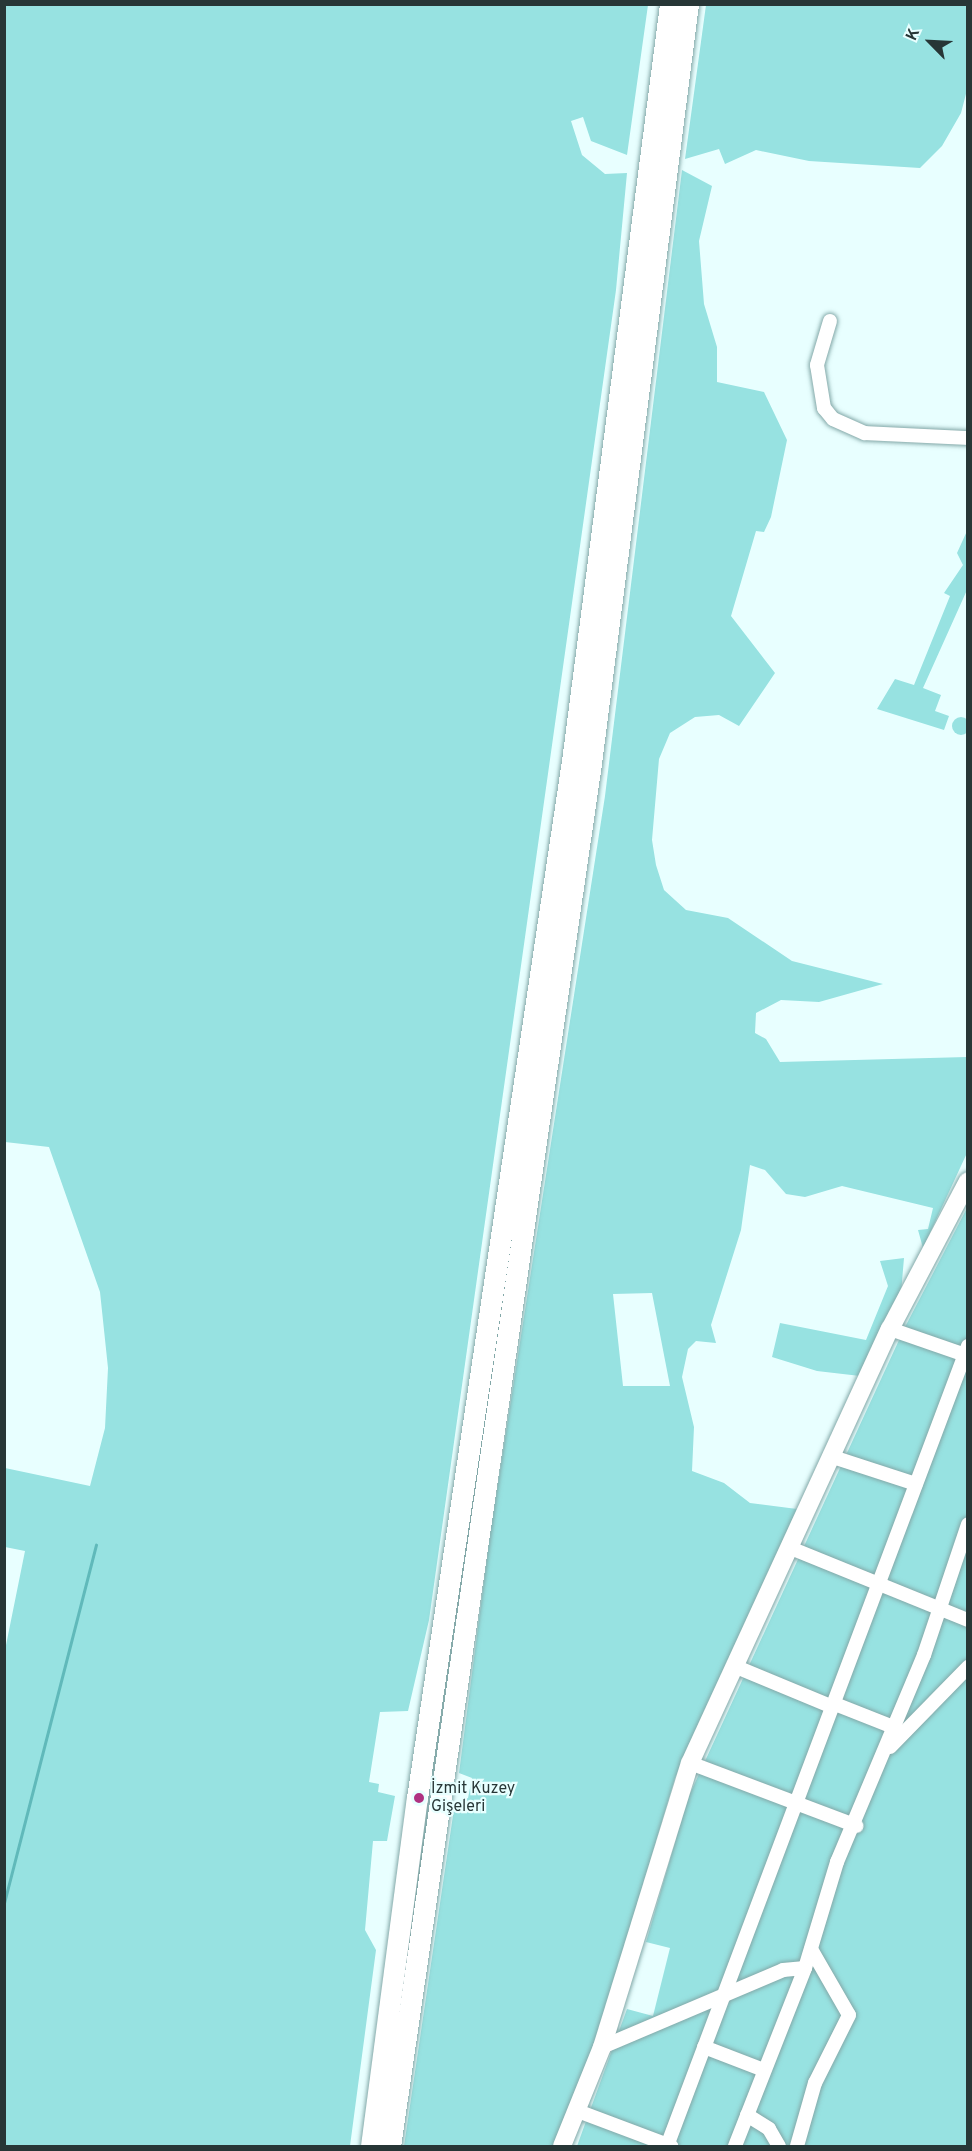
<!DOCTYPE html>
<html>
<head>
<meta charset="utf-8">
<style>
  body { margin:0 }
  #map { position:relative; width:972px; height:2151px; overflow:hidden; background:#e8ffff; font-family:Overpass,sans-serif }
  div>[style] { position:absolute }
  .green>* { inset:0; background:#97e2e1 }
  .round { border-radius:50% }
  .stream>* { height:3px; margin:-1.5px; padding:0 1.5px; transform-origin:1.5px; border-radius:1.5px; background:#60b9ba }
  .roads { filter:drop-shadow(0 0 2px #83a8a8) drop-shadow(0 0 2px #83a8a8) }
  .minor>* { height:14px; margin:-7px; padding:0 7px; transform-origin:7px; border-radius:7px; background:#fff }
  .major>* { height:18px; margin:-9px; padding:0 9px; transform-origin:9px; border-radius:9px; background:#fff }
  .highway>* { height:21px; margin:-10.5px; padding:0 10.5px; transform-origin:10.5px; border-radius:10.5px; background:#fff }
  .dots>* { width:16px; height:16px; translate:-50% -50%; box-sizing:border-box; border:3px solid #e8ffff; border-radius:50% }
  span { translate:-50% -50%; white-space:nowrap; text-align:center; line-height:1.15; -webkit-text-stroke:4.5px #e8ffff; paint-order:stroke }
  .poi-label { font-size:16px; color:#273636 }
  .left { translate:0 -50%; text-align:left }
  .frame { position:absolute; inset:0; border:6px solid #273636; pointer-events:none }
  .north { position:absolute; left:900px; top:12px; width:60px; height:60px; -webkit-text-stroke:4px #e8ffff; paint-order:stroke; rotate:294deg; font-size:16px; font-weight:700; line-height:24px; text-align:center; color:#273636 }
  .north::after { content:''; display:block; margin:auto; width:21px; height:27px; background:#273636; clip-path:polygon(50% 0,100% 100%,50% 72%,0 100%) }
</style>
</head>
<body>
<div id="map">
  <div class="green">
    <i style="clip-path:polygon(5px 4px,648px 5px,627px 155px,591px 141px,583px 117px,571px 121px,582px 155px,605px 174px,627px 173px,616px 290px,429px 1620px,408px 1711px,380px 1712px,369px 1782px,379px 1784px,378px 1792px,395px 1796px,387px 1841px,373px 1841px,365px 1930px,376px 1950px,350px 2146px,5px 2146px,4px 1655px,25px 1551px,5px 1547px,5px 1468px,90px 1486px,105px 1428px,108px 1368px,100px 1292px,49px 1147px,5px 1142px)"></i>
    <i style="clip-path:polygon(706px 5px,967px 5px,967px 90px,961px 113px,942px 146px,920px 168px,809px 161px,756px 150px,725px 164px,719px 149px,685px 159px)"></i>
    <i style="clip-path:polygon(evenodd,682px 170px,712px 186px,699px 241px,704px 304px,717px 347px,717px 382px,764px 392px,787px 440px,771px 517px,764px 532px,756px 531px,731px 616px,775px 673px,739px 726px,719px 715px,695px 717px,670px 733px,659px 759px,652px 840px,656px 865px,664px 890px,686px 910px,728px 918px,792px 961px,883px 984px,819px 1002px,781px 1000px,756px 1013px,755px 1033px,766px 1039px,780px 1062px,967px 1057px,967px 1153px,923px 1248px,918px 1230px,928px 1229px,933px 1208px,842px 1186px,805px 1197px,786px 1194px,765px 1170px,750px 1165px,741px 1230px,711px 1325px,716px 1343px,696px 1341px,688px 1349px,682px 1377px,694px 1427px,692px 1471px,724px 1483px,750px 1503px,797px 1509px,675px 1778px,595px 2044px,555px 2146px,404px 2146px,455px 1802px,468px 1798px,472px 1778px,459px 1773px,490px 1535px,605px 796px,682px 170px,652px 1293px,670px 1386px,623px 1386px,613px 1294px,652px 1293px)"></i>
    <i style="clip-path:polygon(967px 531px,967px 590px,923px 688px,941px 695px,935px 711px,949px 716px,944px 730px,877px 709px,895px 679px,914px 685px,950px 596px,944px 593px,963px 565px,957px 553px)"></i>
    <i class="round" style="left:952px;top:717px;width:18px;height:18px"></i>
    <i style="clip-path:polygon(967px 1208px,967px 2146px,577px 2146px,627px 2009px,653px 2016px,670px 1948px,646px 1942px,688px 1798px,905px 1327px)"></i>
    <i style="clip-path:polygon(904px 1258px,901px 1293px,860px 1376px,817px 1371px,772px 1357px,780px 1323px,866px 1340px,888px 1286px,880px 1261px)"></i>
  </div>
  <div class="stream">
    <i style="left:4px;top:1903px;width:370px;rotate:-75.6deg"></i>
  </div>
  <div class="roads">
    <div class="minor">
      <i style="left:830px;top:321px;width:46px;rotate:106.5deg"></i>
      <i style="left:817px;top:365px;width:44px;rotate:80.8deg"></i>
      <i style="left:824px;top:408px;width:14px;rotate:51deg"></i>
      <i style="left:833px;top:419px;width:35px;rotate:24deg"></i>
      <i style="left:865px;top:433px;width:103px;rotate:2.8deg"></i>
      <i style="left:890px;top:1329px;width:83px;rotate:19.1deg"></i>
      <i style="left:833px;top:1457px;width:87px;rotate:18deg"></i>
      <i style="left:788px;top:1547px;width:194px;rotate:22.1deg"></i>
      <i style="left:734px;top:1666px;width:107px;rotate:22.5deg"></i>
      <i style="left:835px;top:1704px;width:66px;rotate:21.5deg"></i>
      <i style="left:890px;top:1747px;width:112px;rotate:-45.7deg"></i>
      <i style="left:690px;top:1763px;width:178px;rotate:20.7deg"></i>
      <i style="left:602px;top:2047px;width:197px;rotate:-23deg"></i>
      <i style="left:783px;top:1970px;width:22px;rotate:-5deg"></i>
      <i style="left:704px;top:2047px;width:64px;rotate:21deg"></i>
      <i style="left:575px;top:2110px;width:103px;rotate:20.6deg"></i>
      <i style="left:747px;top:2115px;width:26px;rotate:32deg"></i>
      <i style="left:769px;top:2129px;width:20px;rotate:60deg"></i>
      <i style="left:667px;top:2146px;width:855px;rotate:-69.38deg"></i>
      <i style="left:735px;top:2146px;width:191px;rotate:-68.5deg"></i>
      <i style="left:805px;top:1968px;width:111px;rotate:-73.2deg"></i>
      <i style="left:837px;top:1862px;width:225px;rotate:-67.2deg"></i>
      <i style="left:924px;top:1655px;width:138px;rotate:-71.4deg"></i>
      <i style="left:797px;top:2146px;width:66px;rotate:-74.1deg"></i>
      <i style="left:815px;top:2083px;width:76px;rotate:-63.4deg"></i>
      <i style="left:849px;top:2015px;width:76px;rotate:-119.9deg"></i>
    </div>
    <div class="major">
      <i style="left:562px;top:2146px;width:107px;rotate:-68deg"></i>
      <i style="left:602px;top:2047px;width:297px;rotate:-72.8deg"></i>
      <i style="left:690px;top:1763px;width:478px;rotate:-65.3deg"></i>
      <i style="left:890px;top:1329px;width:167px;rotate:-62.2deg"></i>
    </div>
    <div class="highway">
      <i style="left:371px;top:2146px;width:351px;rotate:-82.5deg"></i>
      <i style="left:417px;top:1798px;width:1049px;rotate:-81.5deg"></i>
      <i style="left:572px;top:761px;width:763px;rotate:-82.62deg"></i>
      <i style="left:390px;top:2146px;width:1398px;rotate:-81.73deg"></i>
      <i style="left:591px;top:763px;width:765px;rotate:-82.72deg"></i>
    </div>
  </div>
  <div class="dots">
    <i style="left:419px;top:1798px;background:#af3282"></i>
  </div>
  <div class="poi-label">
    <span class="left" style="left:431px;top:1798px">İzmit Kuzey<br>Gişeleri</span>
  </div>
  <div class="frame"></div>
  <div class="north">K</div>
</div>
</body>
</html>
